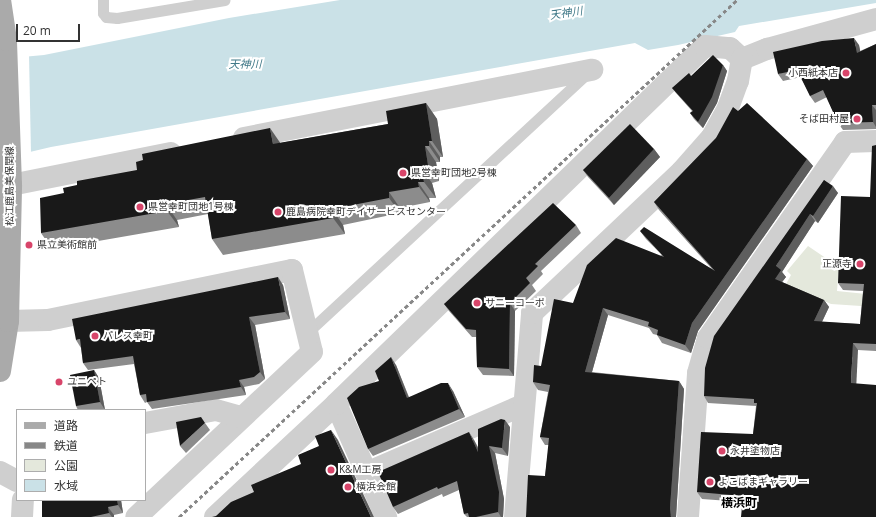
<!DOCTYPE html>
<html>
<head>
<meta charset="utf-8">
<style>
  body { margin:0 }
  #map { position:relative; width:876px; height:517px; overflow:hidden; background:#fff; font-family:"Open Sans","Noto Sans JP",sans-serif }
  div>[style] { position:absolute }
  .green>* { inset:0; background:#e4e8dc }
  .water>* { inset:0; background:#cae1e7 }
  .pier>* { inset:0; background:#fff }
  .lane>* { height:11px; margin:-5.5px; padding:0 5.5px; transform-origin:5.5px; border-radius:5.5px; background:#cfcfcf }
  .street>* { height:22px; margin:-11px; padding:0 11px; transform-origin:11px; border-radius:11px; background:#cfcfcf }
  .primary>* { height:22px; margin:-11px; padding:0 11px; transform-origin:11px; border-radius:11px; background:#aaa }
  .rail>* { height:3px; margin-top:-1.5px; transform-origin:0; background:repeating-linear-gradient(90deg,#878787 0 4px,transparent 0 7px) }
  .wall>* { inset:0; background:#8c8c8c }
  .shaded-wall>* { inset:0; background:#5e5e5e }
  .building>* { inset:0; background:#191919 }
  .dots>* { width:11px; height:11px; translate:-50% -50%; box-sizing:border-box; border:2px solid #fff; border-radius:50% }
  span { translate:-50% -50%; white-space:nowrap; text-align:center; line-height:1.15; -webkit-text-stroke:4px #fff; paint-order:stroke }
  .poi-label { font-size:10px; color:#323232 }
  .right { translate:-100% -50%; text-align:right }
  .left { translate:0 -50%; text-align:left }
  .street-label { font-size:10px; color:#323232 }
  .water-label { font-size:11px; color:#427a89; font-style:italic }
  .quarter-label { font-size:12px; color:#000; font-weight:700 }
  .legend { position:absolute; left:16px; top:409px; width:130px; height:92px; box-sizing:border-box; background:#fff; border:1px solid #adadad; margin:0; padding:5px 7px; list-style:none; font-size:12px; color:#323232 }
  .legend li { display:flex; align-items:center; gap:8px; height:20px }
  .legend b { width:20px; border:1px solid #adadad }
  .scale { position:absolute; left:16px; top:24px; width:64px; height:18px; box-sizing:border-box; border:2px solid #323232; border-top:0; padding-left:5px; font-size:12px; line-height:14px; white-space:nowrap; color:#323232; -webkit-text-stroke:3px #fff; paint-order:stroke }
</style>
</head>
<body>
<div id="map">
  <div class="green">
    <i style="clip-path:polygon(808px 246px,839px 267px,837px 291px,876px 295px,876px 307px,831px 304px,786px 284px,791px 275px,787px 271px)"></i>
  </div>
  <div class="water">
    <i style="clip-path:polygon(340px 0,876px 0,876px 3px,739px 26px,735px 32px,678px 45px,648px 50px,635px 43px,51px 147px,0 159px,0 59px,44px 55px,229px 18px)"></i>
  </div>
  <div class="pier">
    <i style="clip-path:polygon(29px 54px,31px 154px,0 161px,0 57px)"></i>
  </div>
  <div class="lane">
    <i style="left:103px;top:0;width:13px;rotate:90deg"></i>
    <i style="left:103px;top:13px;width:5px;rotate:53deg"></i>
    <i style="left:106px;top:17px;width:11px;rotate:5deg"></i>
    <i style="left:117px;top:18px;width:109px;rotate:-9.5deg"></i>
    <i style="left:309px;top:331px;width:379px;rotate:-42.8deg"></i>
  </div>
  <div class="street">
    <i style="left:244px;top:138px;width:355px;rotate:-11.1deg"></i>
    <i style="left:11px;top:185px;width:163px;rotate:-11.3deg"></i>
    <i style="left:8px;top:321px;width:40px;rotate:-1.4deg"></i>
    <i style="left:48px;top:320px;width:249px;rotate:-11.6deg"></i>
    <i style="left:292px;top:270px;width:84px;rotate:76.3deg"></i>
    <i style="left:312px;top:352px;width:241px;rotate:136.8deg"></i>
    <i style="left:336px;top:404px;width:124px;rotate:66.1deg"></i>
    <i style="left:145px;top:423px;width:72px;rotate:-10.4deg"></i>
    <i style="left:216px;top:410px;width:26px;rotate:16deg"></i>
    <i style="left:0;top:472px;width:19px;rotate:28deg"></i>
    <i style="left:366px;top:473px;width:171px;rotate:-23.4deg"></i>
    <i style="left:22px;top:517px;width:17px;rotate:-87deg"></i>
    <i style="left:215px;top:517px;width:166px;rotate:-43deg"></i>
    <i style="left:336px;top:404px;width:514px;rotate:-44.13deg"></i>
    <i style="left:705px;top:46px;width:25px;rotate:5deg"></i>
    <i style="left:730px;top:48px;width:16px;rotate:43deg"></i>
    <i style="left:742px;top:59px;width:27px;rotate:-22deg"></i>
    <i style="left:767px;top:49px;width:113px;rotate:-15.4deg"></i>
    <i style="left:515px;top:517px;width:205px;rotate:-85.2deg"></i>
    <i style="left:532px;top:313px;width:207px;rotate:-43.4deg"></i>
    <i style="left:682px;top:171px;width:45px;rotate:-48.6deg"></i>
    <i style="left:712px;top:137px;width:33px;rotate:-61deg"></i>
    <i style="left:728px;top:108px;width:29px;rotate:-70deg"></i>
    <i style="left:738px;top:81px;width:22px;rotate:-80deg"></i>
    <i style="left:688px;top:517px;width:144px;rotate:-86deg"></i>
    <i style="left:698px;top:373px;width:36px;rotate:-74deg"></i>
    <i style="left:708px;top:338px;width:239px;rotate:-55deg"></i>
    <i style="left:845px;top:142px;width:31px;rotate:-2deg"></i>
  </div>
  <div class="primary">
    <i style="left:0;top:371px;width:51px;rotate:-80.9deg"></i>
    <i style="left:8px;top:321px;width:136px;rotate:-88.7deg"></i>
    <i style="left:11px;top:185px;width:145px;rotate:-92deg"></i>
    <i style="left:6px;top:40px;width:40px;rotate:-98.5deg"></i>
  </div>
  <div class="rail">
    <i style="left:179px;top:517px;width:761px;rotate:-42.82deg"></i>
  </div>
  <div class="wall">
    <i style="clip-path:polygon(876px 44px,876px 129px,843px 130px,838px 123px,827px 97px,815px 103px,810px 96px,801px 77px,783px 81px,778px 74px,859px 45px,860px 51px)"></i>
    <i style="clip-path:polygon(723px 65px,727px 71px,717px 103px,703px 128px,694px 119px,690px 113px,692px 111px,676px 93px,672px 88px,691px 76px)"></i>
    <i style="clip-path:polygon(426px 103px,437px 119px,443px 157px,440px 157px,440px 162px,436px 162px,439px 181px,432px 183px,436px 198px,429px 198px,430px 202px,400px 208px,400px 213px,343px 225px,345px 234px,223px 255px,212px 239px,208px 214px,177px 220px,179px 227px,52px 249px,41px 233px,64px 193px,280px 143px,388px 124px)"></i>
    <i style="clip-path:polygon(738px 111px,807px 159px,813px 166px,698px 331px,691px 353px,662px 343px,657px 335px,653px 334px,649px 328px,608px 315px,592px 372px,679px 381px,684px 389px,676px 517px,545px 476px,549px 445px,545px 445px,540px 437px,548px 392px,538px 390px,533px 382px,573px 303px,662px 255px,646px 239px,640px 231px,712px 269px,659px 210px,654px 202px,716px 138px)"></i>
    <i style="clip-path:polygon(876px 145px,876px 351px,858px 350px,743px 502px,702px 499px,697px 492px,753px 434px,756px 406px,708px 403px,704px 396px,824px 180px,838px 193px,818px 223px,815px 221px,782px 272px,786px 277px,782px 282px,824px 300px,829px 307px,822px 322px,860px 324px,863px 291px,843px 290px,838px 283px,870px 197px)"></i>
    <i style="clip-path:polygon(654px 149px,660px 157px,614px 205px,588px 177px,583px 170px)"></i>
    <i style="clip-path:polygon(576px 225px,581px 233px,541px 271px,543px 274px,532px 285px,536px 291px,515px 311px,514px 376px,483px 375px,477px 367px,476px 337px,472px 337px,449px 311px,444px 304px)"></i>
    <i style="clip-path:polygon(283px 285px,290px 319px,255px 325px,265px 379px,259px 384px,244px 387px,246px 395px,152px 409px,147px 402px,145px 403px,140px 395px,134px 364px,88px 370px,83px 363px,81px 348px,76px 340px)"></i>
    <i style="clip-path:polygon(396px 365px,409px 397px,453px 391px,465px 417px,373px 456px,368px 449px,379px 381px)"></i>
    <i style="clip-path:polygon(94px 370px,99px 378px,105px 410px,78px 410px,76px 406px)"></i>
    <i style="clip-path:polygon(205px 423px,210px 430px,186px 453px,180px 446px)"></i>
    <i style="clip-path:polygon(510px 427px,508px 456px,495px 453px,504px 499px,503px 517px,467px 517px,464px 514px,459px 490px,443px 497px,442px 494px,398px 514px,393px 507px,474px 440px,478px 447px)"></i>
    <i style="clip-path:polygon(42px 500px,121px 500px,123px 513px,114px 515px,114px 517px,42px 517px)"></i>
  </div>
  <div class="shaded-wall">
    <i style="clip-path:polygon(854px 38px,859px 45px,862px 60px,857px 53px)"></i>
    <i style="clip-path:polygon(723px 65px,727px 71px,717px 103px,703px 128px,698px 122px)"></i>
    <i style="clip-path:polygon(426px 103px,437px 119px,443px 157px,432px 141px)"></i>
    <i style="clip-path:polygon(872px 105px,876px 110px,876px 127px,873px 122px)"></i>
    <i style="clip-path:polygon(270px 128px,281px 144px,273px 144px)"></i>
    <i style="clip-path:polygon(429px 141px,440px 157px,440px 162px,429px 146px)"></i>
    <i style="clip-path:polygon(425px 146px,436px 162px,439px 181px,428px 165px)"></i>
    <i style="clip-path:polygon(654px 149px,660px 157px,614px 205px,609px 198px)"></i>
    <i style="clip-path:polygon(807px 159px,813px 166px,698px 331px,691px 353px,685px 345px,692px 323px)"></i>
    <i style="clip-path:polygon(421px 168px,432px 183px,436px 198px,424px 182px)"></i>
    <i style="clip-path:polygon(418px 182px,429px 198px,430px 202px,419px 187px)"></i>
    <i style="clip-path:polygon(833px 186px,838px 193px,818px 223px,813px 216px)"></i>
    <i style="clip-path:polygon(389px 192px,400px 208px,400px 213px,389px 198px)"></i>
    <i style="clip-path:polygon(166px 204px,177px 220px,179px 227px,167px 211px)"></i>
    <i style="clip-path:polygon(332px 209px,343px 225px,345px 234px,333px 218px)"></i>
    <i style="clip-path:polygon(810px 214px,815px 221px,782px 272px,786px 277px,779px 286px,775px 279px,776px 266px)"></i>
    <i style="clip-path:polygon(278px 277px,283px 285px,290px 319px,285px 312px)"></i>
    <i style="clip-path:polygon(824px 300px,829px 307px,819px 328px,814px 321px)"></i>
    <i style="clip-path:polygon(510px 303px,515px 311px,514px 376px,509px 369px)"></i>
    <i style="clip-path:polygon(603px 308px,608px 315px,590px 379px,585px 372px)"></i>
    <i style="clip-path:polygon(249px 317px,255px 325px,265px 379px,260px 372px)"></i>
    <i style="clip-path:polygon(853px 343px,858px 350px,856px 391px,851px 383px)"></i>
    <i style="clip-path:polygon(391px 357px,396px 365px,412px 406px,407px 398px)"></i>
    <i style="clip-path:polygon(94px 370px,99px 378px,105px 410px,100px 402px)"></i>
    <i style="clip-path:polygon(239px 380px,244px 387px,246px 395px,241px 387px)"></i>
    <i style="clip-path:polygon(679px 381px,684px 389px,676px 517px,671px 517px,670px 508px)"></i>
    <i style="clip-path:polygon(448px 383px,453px 391px,465px 417px,459px 409px)"></i>
    <i style="clip-path:polygon(505px 420px,510px 427px,508px 456px,502px 448px)"></i>
    <i style="clip-path:polygon(331px 430px,338px 440px,374px 517px,371px 517px)"></i>
    <i style="clip-path:polygon(469px 432px,474px 440px,483px 459px,478px 452px)"></i>
    <i style="clip-path:polygon(489px 446px,495px 453px,504px 499px,503px 517px,501px 517px,498px 512px)"></i>
    <i style="clip-path:polygon(117px 500px,121px 500px,123px 513px,118px 505px)"></i>
    <i style="clip-path:polygon(108px 507px,114px 515px,114px 517px,112px 517px,109px 513px)"></i>
  </div>
  <div class="building">
    <i style="clip-path:polygon(854px 38px,857px 53px,876px 44px,876px 105px,872px 105px,873px 122px,838px 123px,823px 90px,810px 96px,797px 70px,778px 74px,773px 52px,822px 41px)"></i>
    <i style="clip-path:polygon(713px 55px,723px 65px,712px 97px,698px 122px,690px 113px,693px 111px,672px 88px,689px 73px,691px 76px)"></i>
    <i style="clip-path:polygon(426px 103px,432px 141px,429px 141px,429px 146px,425px 146px,428px 165px,421px 168px,424px 182px,418px 182px,419px 187px,389px 192px,389px 198px,332px 209px,333px 218px,212px 239px,205px 197px,166px 204px,167px 211px,41px 233px,40px 198px,64px 193px,63px 188px,77px 185px,77px 181px,137px 170px,136px 162px,143px 160px,142px 154px,270px 128px,273px 144px,388px 124px,386px 111px)"></i>
    <i style="clip-path:polygon(747px 103px,807px 159px,692px 323px,685px 345px,657px 335px,658px 330px,648px 326px,649px 322px,603px 308px,585px 372px,679px 381px,670px 508px,671px 517px,526px 517px,528px 475px,545px 476px,549px 438px,540px 437px,550px 385px,533px 382px,534px 365px,541px 366px,554px 299px,573px 303px,587px 265px,616px 238px,664px 257px,640px 231px,644px 227px,715px 271px,654px 202px,716px 138px,733px 107px,738px 111px)"></i>
    <i style="clip-path:polygon(630px 124px,654px 149px,609px 198px,583px 170px)"></i>
    <i style="clip-path:polygon(876px 145px,876px 344px,853px 343px,851px 383px,876px 385px,876px 517px,741px 517px,743px 496px,697px 492px,701px 432px,753px 434px,757px 403px,754px 403px,754px 399px,704px 396px,705px 368px,714px 336px,824px 180px,833px 186px,813px 216px,810px 214px,776px 266px,781px 270px,775px 279px,824px 300px,814px 321px,860px 324px,864px 284px,838px 283px,841px 196px,870px 197px,872px 146px)"></i>
    <i style="clip-path:polygon(553px 203px,576px 225px,535px 264px,538px 266px,526px 278px,530px 283px,510px 303px,509px 369px,477px 367px,476px 330px,466px 329px,444px 304px)"></i>
    <i style="clip-path:polygon(278px 277px,285px 312px,249px 317px,260px 372px,254px 377px,239px 380px,241px 387px,147px 402px,146px 394px,140px 395px,133px 356px,83px 363px,80px 339px,76px 340px,72px 319px)"></i>
    <i style="clip-path:polygon(391px 357px,407px 398px,441px 383px,448px 383px,459px 409px,368px 449px,347px 398px,359px 387px,379px 381px,375px 371px)"></i>
    <i style="clip-path:polygon(94px 370px,100px 402px,76px 406px,70px 375px)"></i>
    <i style="clip-path:polygon(201px 417px,205px 423px,180px 446px,176px 422px)"></i>
    <i style="clip-path:polygon(501px 419px,505px 420px,502px 448px,489px 446px,499px 492px,498px 512px,476px 517px,469px 517px,468px 513px,464px 514px,457px 481px,438px 489px,437px 487px,393px 507px,378px 472px,469px 432px,478px 452px,478px 429px)"></i>
    <i style="clip-path:polygon(331px 430px,371px 517px,212px 517px,216px 516px,231px 502px,254px 492px,251px 485px,301px 464px,298px 455px,319px 446px,315px 436px)"></i>
    <i style="clip-path:polygon(42px 500px,117px 500px,118px 505px,108px 507px,109px 513px,91px 517px,42px 517px)"></i>
  </div>
  <div class="dots">
    <i style="left:846px;top:73px;background:#d8456a"></i>
    <i style="left:857px;top:119px;background:#d8456a"></i>
    <i style="left:403px;top:173px;background:#d8456a"></i>
    <i style="left:140px;top:207px;background:#d8456a"></i>
    <i style="left:278px;top:212px;background:#d8456a"></i>
    <i style="left:29px;top:245px;background:#d8456a"></i>
    <i style="left:860px;top:264px;background:#d8456a"></i>
    <i style="left:477px;top:303px;background:#d8456a"></i>
    <i style="left:95px;top:336px;background:#d8456a"></i>
    <i style="left:59px;top:382px;background:#d8456a"></i>
    <i style="left:722px;top:451px;background:#d8456a"></i>
    <i style="left:331px;top:470px;background:#d8456a"></i>
    <i style="left:710px;top:482px;background:#d8456a"></i>
    <i style="left:348px;top:487px;background:#d8456a"></i>
  </div>
  <div class="poi-label">
    <span class="right" style="left:838px;top:73px">小西紙本店</span>
    <span class="right" style="left:849px;top:119px">そば田村屋</span>
    <span class="left" style="left:411px;top:173px">県営幸町団地2号棟</span>
    <span class="left" style="left:148px;top:207px">県営幸町団地1号棟</span>
    <span class="left" style="left:286px;top:212px">鹿島病院幸町デイサービスセンター</span>
    <span class="left" style="left:37px;top:245px">県立美術館前</span>
    <span class="right" style="left:852px;top:264px">正源寺</span>
    <span class="left" style="left:485px;top:303px">サニーコーポ</span>
    <span class="left" style="left:103px;top:336px">パレス幸町</span>
    <span class="left" style="left:67px;top:382px">ユニペト</span>
    <span class="left" style="left:730px;top:451px">永井塗物店</span>
    <span class="left" style="left:339px;top:470px">K&amp;M工房</span>
    <span class="left" style="left:718px;top:482px">よこばまギャラリー</span>
    <span class="left" style="left:356px;top:487px">横浜会館</span>
  </div>
  <div class="street-label">
    <span style="left:10px;top:186px;rotate:-90deg">松江鹿島美保関線</span>
  </div>
  <div class="water-label">
    <span style="left:566px;top:13px;rotate:-8deg">天神川</span>
    <span style="left:245px;top:64px">天神川</span>
  </div>
  <div class="quarter-label">
    <span style="left:739px;top:503px">横浜町</span>
  </div>
  <ul class="legend">
  <li><b style="height:5px;background:#aaa"></b>道路</li>
  <li><b style="height:5px;background:#878787"></b>鉄道</li>
  <li><b style="height:11px;background:#e4e8dc"></b>公園</li>
  <li><b style="height:11px;background:#cae1e7"></b>水域</li>
  </ul>
  <div class="scale">20 m</div>
</div>
</body>
</html>
